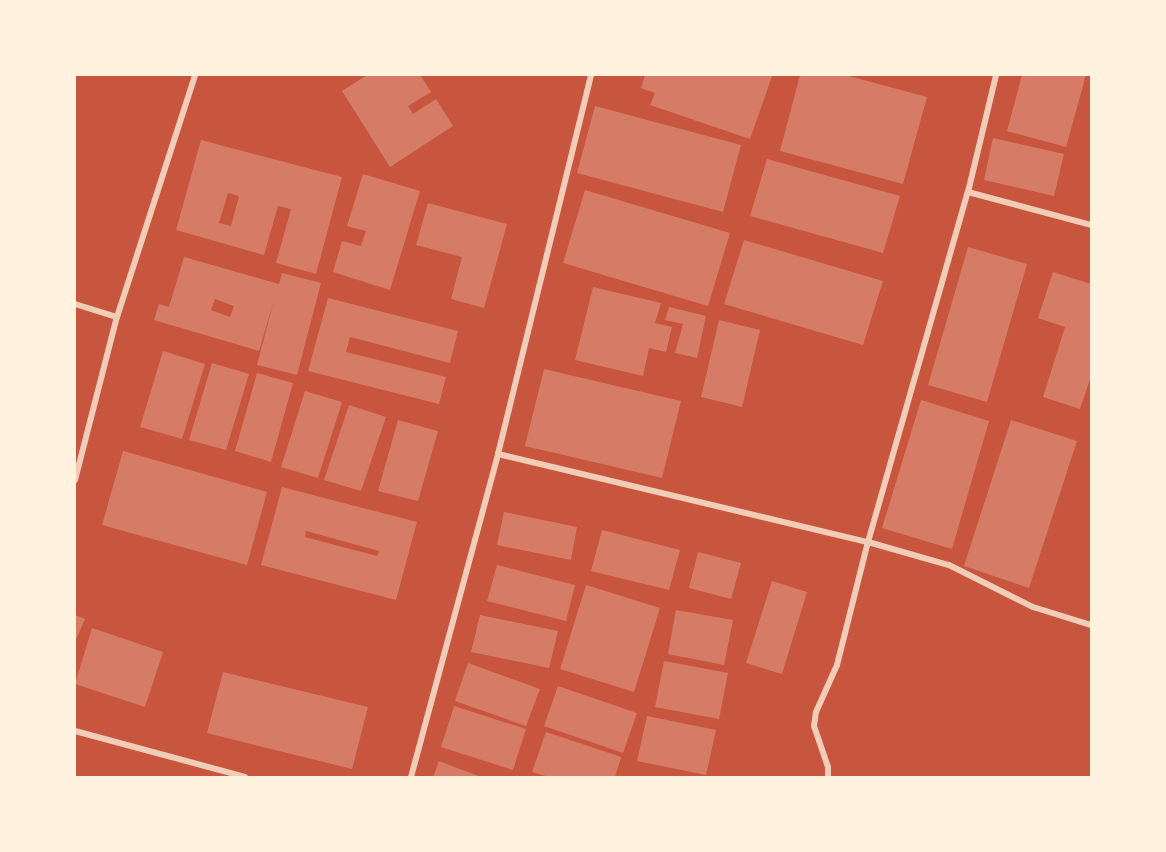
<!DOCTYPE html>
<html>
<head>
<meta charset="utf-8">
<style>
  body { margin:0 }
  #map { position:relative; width:1166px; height:852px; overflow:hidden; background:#c8553d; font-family:Merriweather,serif }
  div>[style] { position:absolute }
  .building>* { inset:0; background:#d67c66 }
  .minor>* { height:6px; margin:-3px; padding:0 3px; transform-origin:3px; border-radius:3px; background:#f1ccb7 }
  span { translate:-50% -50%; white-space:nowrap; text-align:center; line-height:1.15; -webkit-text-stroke:6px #fff3e0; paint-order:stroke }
  .frame { position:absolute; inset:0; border:76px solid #fff3e0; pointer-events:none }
</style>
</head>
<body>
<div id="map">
  <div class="building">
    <i style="clip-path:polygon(367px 75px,420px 75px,431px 92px,408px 106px,413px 114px,436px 99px,453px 126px,390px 167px,342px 91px)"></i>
    <i style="clip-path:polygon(645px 75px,768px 75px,772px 76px,750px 139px,650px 105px,655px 93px,641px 88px)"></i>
    <i style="clip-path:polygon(800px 75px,845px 75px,927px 97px,903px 184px,780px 151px)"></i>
    <i style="clip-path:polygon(1022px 75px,1086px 75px,1066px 147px,1007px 131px)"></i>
    <i style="clip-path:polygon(595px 106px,741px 145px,723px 212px,577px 173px)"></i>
    <i style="clip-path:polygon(993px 138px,1064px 154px,1054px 196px,984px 180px)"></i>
    <i style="clip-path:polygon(evenodd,201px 140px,342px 177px,316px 274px,276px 263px,291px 209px,278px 206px,264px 255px,176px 230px,201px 140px,228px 193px,239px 196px,231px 226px,219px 223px,228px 193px)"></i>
    <i style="clip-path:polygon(767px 159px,900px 196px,883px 253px,750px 216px)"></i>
    <i style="clip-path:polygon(363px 174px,420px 191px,390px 290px,333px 272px,342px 241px,361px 246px,366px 231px,347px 226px)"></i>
    <i style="clip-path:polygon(585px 190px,730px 233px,708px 306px,563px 263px)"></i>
    <i style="clip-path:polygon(428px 203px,507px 224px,484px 308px,451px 299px,462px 257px,416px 245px)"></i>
    <i style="clip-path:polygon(744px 240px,883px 281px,863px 345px,724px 304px)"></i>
    <i style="clip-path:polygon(968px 247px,1027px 264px,987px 402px,928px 385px)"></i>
    <i style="clip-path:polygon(evenodd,184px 257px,279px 284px,282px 273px,321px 283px,297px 375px,257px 365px,274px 300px,259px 351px,154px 320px,159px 304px,169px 307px,184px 257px,215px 299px,234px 306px,230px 317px,211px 310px,215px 299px)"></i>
    <i style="clip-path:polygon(1053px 272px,1091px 284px,1091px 376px,1080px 409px,1043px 397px,1065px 327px,1038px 318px)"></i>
    <i style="clip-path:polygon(593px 287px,661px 303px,655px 323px,672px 327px,666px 352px,649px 348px,643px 376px,575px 360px)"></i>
    <i style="clip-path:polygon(328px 298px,458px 331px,450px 363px,350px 337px,346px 352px,446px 377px,439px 404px,308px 371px)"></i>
    <i style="clip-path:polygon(669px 307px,706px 316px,697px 358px,675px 353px,683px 324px,665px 320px)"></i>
    <i style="clip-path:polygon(719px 320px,760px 330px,742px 407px,701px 397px)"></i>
    <i style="clip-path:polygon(163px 351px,205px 364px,182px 439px,140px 427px)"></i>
    <i style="clip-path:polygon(212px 363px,249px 374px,226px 450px,189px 440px)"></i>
    <i style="clip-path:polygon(544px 369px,681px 401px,662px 478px,525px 446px)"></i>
    <i style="clip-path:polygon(257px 373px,293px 383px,271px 462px,235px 451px)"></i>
    <i style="clip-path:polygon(305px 391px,342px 402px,318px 478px,281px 467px)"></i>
    <i style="clip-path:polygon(921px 400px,989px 421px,952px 549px,882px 528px)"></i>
    <i style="clip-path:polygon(349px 405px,386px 417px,361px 491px,324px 480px)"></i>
    <i style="clip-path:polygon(398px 420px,438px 431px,418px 501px,378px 491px)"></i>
    <i style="clip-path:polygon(1011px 420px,1077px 441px,1029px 588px,964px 566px)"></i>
    <i style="clip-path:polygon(123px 451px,267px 492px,247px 565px,102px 525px)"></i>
    <i style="clip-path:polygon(evenodd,282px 487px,417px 522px,396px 600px,261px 565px,282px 487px,306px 531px,379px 551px,377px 556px,305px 537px,306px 531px)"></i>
    <i style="clip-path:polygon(504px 512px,577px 527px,571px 560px,497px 545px)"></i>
    <i style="clip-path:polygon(602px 530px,680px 550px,669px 590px,591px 571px)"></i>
    <i style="clip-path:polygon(698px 552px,741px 563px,731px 599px,689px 588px)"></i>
    <i style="clip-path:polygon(497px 565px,575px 585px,566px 621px,487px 601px)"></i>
    <i style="clip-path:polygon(772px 581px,807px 592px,782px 674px,746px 663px)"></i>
    <i style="clip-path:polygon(586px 585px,660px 608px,634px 692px,560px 669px)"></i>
    <i style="clip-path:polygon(676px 610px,733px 620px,724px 665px,668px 654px)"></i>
    <i style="clip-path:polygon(75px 615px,85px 619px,75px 642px)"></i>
    <i style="clip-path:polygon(480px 615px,558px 631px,549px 668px,471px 652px)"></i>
    <i style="clip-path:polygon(92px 628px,163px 652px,145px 707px,75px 684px)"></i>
    <i style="clip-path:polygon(664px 661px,728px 673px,719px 719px,655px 707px)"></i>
    <i style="clip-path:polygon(468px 663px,540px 689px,526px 726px,455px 701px)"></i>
    <i style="clip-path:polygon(223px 672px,368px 707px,352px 769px,207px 733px)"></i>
    <i style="clip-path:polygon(558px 686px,637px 713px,623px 753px,544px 726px)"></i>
    <i style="clip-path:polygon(454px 706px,526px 729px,513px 770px,441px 747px)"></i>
    <i style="clip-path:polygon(647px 716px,716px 730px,706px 775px,637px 761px)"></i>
    <i style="clip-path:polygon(546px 732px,621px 757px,615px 777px,549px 777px,532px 772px)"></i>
    <i style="clip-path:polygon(439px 761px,481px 777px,433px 777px)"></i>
  </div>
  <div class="minor">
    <i style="left:968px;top:192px;width:127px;rotate:15deg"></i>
    <i style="left:75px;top:304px;width:44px;rotate:17.2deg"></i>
    <i style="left:498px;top:454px;width:380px;rotate:13.4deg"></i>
    <i style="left:868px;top:542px;width:84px;rotate:15.9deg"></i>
    <i style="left:949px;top:565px;width:94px;rotate:26.6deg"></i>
    <i style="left:1033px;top:607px;width:61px;rotate:17.2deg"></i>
    <i style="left:75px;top:480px;width:168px;rotate:-75.6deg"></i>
    <i style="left:117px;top:317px;width:254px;rotate:-72.1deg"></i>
    <i style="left:75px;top:731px;width:176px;rotate:15.1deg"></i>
    <i style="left:411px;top:777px;width:335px;rotate:-74.9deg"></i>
    <i style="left:498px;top:454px;width:390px;rotate:-76.2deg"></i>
    <i style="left:828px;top:777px;width:10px;rotate:-90deg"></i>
    <i style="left:828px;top:767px;width:43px;rotate:-108.9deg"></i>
    <i style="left:814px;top:726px;width:14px;rotate:-82deg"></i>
    <i style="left:816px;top:712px;width:51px;rotate:-65.9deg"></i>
    <i style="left:837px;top:665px;width:127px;rotate:-75.9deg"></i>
    <i style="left:868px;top:542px;width:364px;rotate:-74.1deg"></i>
    <i style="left:968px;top:192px;width:120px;rotate:-76.5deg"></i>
  </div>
  <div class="frame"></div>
</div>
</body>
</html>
